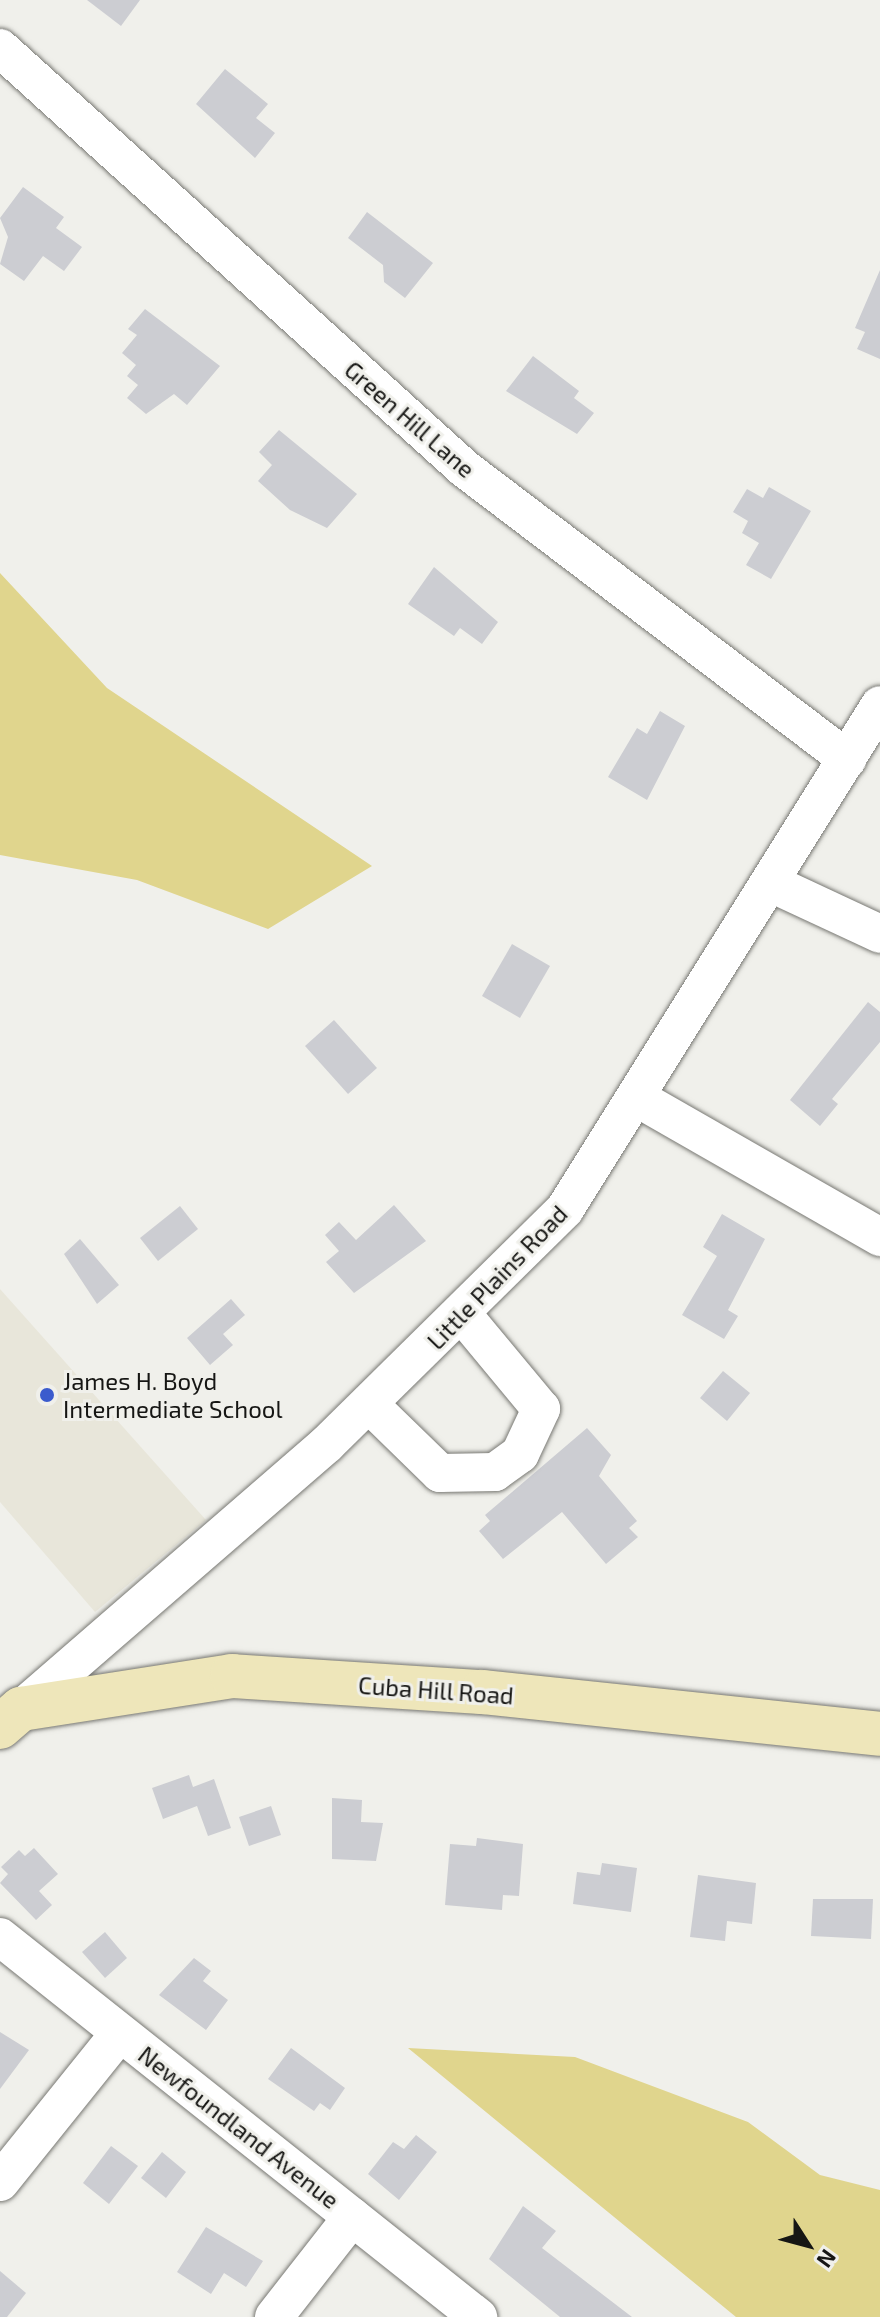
<!DOCTYPE html>
<html>
<head>
<meta charset="utf-8">
<style>
  body { margin:0 }
  #map { position:relative; width:880px; height:2317px; overflow:hidden; background:#f0f0eb; font-family:"Exo 2",sans-serif }
  div>[style] { position:absolute }
  .built>* { inset:0; background:#e8e6da }
  .green>* { inset:0; background:#e0d58d }
  .building>* { inset:0; background:#cccdd2 }
  .roads { filter:drop-shadow(0 0 2px #787873) drop-shadow(0 0 2px #787873) }
  .minor>* { height:38px; margin:-19px; padding:0 19px; transform-origin:19px; border-radius:19px; background:#fff }
  .major>* { height:44px; margin:-22px; padding:0 22px; transform-origin:22px; border-radius:22px; background:#eee6ba }
  .dots>* { width:22px; height:22px; translate:-50% -50%; box-sizing:border-box; border:4px solid #f0f0eb; border-radius:50% }
  span { translate:-50% -50%; white-space:nowrap; text-align:center; line-height:1.15; -webkit-text-stroke:6px #f0f0eb; paint-order:stroke }
  .street-label { font-size:24px; color:#161614 }
  .poi-label { font-size:24px; color:#161614 }
  .left { translate:0 -50%; text-align:left }
  .north { position:absolute; left:768px; top:2205px; width:80px; height:80px; -webkit-text-stroke:6px #f0f0eb; paint-order:stroke; rotate:126deg; font-size:22px; font-weight:700; line-height:32px; text-align:center; color:#161614 }
  .north::after { content:''; display:block; margin:auto; width:28px; height:36px; background:#161614; clip-path:polygon(50% 0,100% 100%,50% 72%,0 100%) }
</style>
</head>
<body>
<div id="map">
  <div class="built">
    <i style="clip-path:polygon(0 1289px,206px 1520px,95px 1612px,0 1502px)"></i>
  </div>
  <div class="green">
    <i style="clip-path:polygon(0 573px,107px 688px,372px 866px,268px 929px,137px 880px,0 855px)"></i>
    <i style="clip-path:polygon(408px 2048px,575px 2057px,748px 2122px,820px 2175px,880px 2190px,880px 2317px,736px 2317px)"></i>
  </div>
  <div class="building">
    <i style="clip-path:polygon(87px 0,140px 0,121px 26px)"></i>
    <i style="clip-path:polygon(225px 69px,268px 104px,256px 118px,275px 133px,255px 158px,196px 104px)"></i>
    <i style="clip-path:polygon(23px 187px,64px 217px,56px 228px,82px 247px,64px 271px,43px 256px,24px 281px,0 264px,8px 237px,0 218px)"></i>
    <i style="clip-path:polygon(367px 212px,433px 263px,405px 298px,384px 282px,383px 265px,348px 238px)"></i>
    <i style="clip-path:polygon(880px 270px,880px 359px,857px 349px,865px 332px,855px 328px)"></i>
    <i style="clip-path:polygon(145px 309px,220px 366px,187px 405px,174px 394px,146px 414px,127px 398px,138px 385px,127px 376px,136px 365px,122px 353px,137px 335px,128px 329px)"></i>
    <i style="clip-path:polygon(533px 356px,579px 391px,574px 398px,594px 413px,577px 434px,506px 391px)"></i>
    <i style="clip-path:polygon(279px 430px,357px 494px,327px 528px,290px 510px,258px 481px,272px 465px,259px 452px)"></i>
    <i style="clip-path:polygon(769px 487px,811px 511px,771px 579px,746px 565px,759px 543px,742px 533px,748px 521px,733px 512px,747px 489px,763px 498px)"></i>
    <i style="clip-path:polygon(434px 567px,498px 622px,482px 644px,460px 628px,454px 636px,408px 604px)"></i>
    <i style="clip-path:polygon(660px 711px,685px 726px,647px 800px,608px 777px,637px 728px,647px 734px)"></i>
    <i style="clip-path:polygon(512px 944px,550px 966px,520px 1018px,482px 996px)"></i>
    <i style="clip-path:polygon(868px 1002px,880px 1012px,880px 1042px,832px 1099px,838px 1104px,820px 1126px,790px 1100px)"></i>
    <i style="clip-path:polygon(334px 1020px,377px 1068px,348px 1094px,305px 1046px)"></i>
    <i style="clip-path:polygon(394px 1205px,426px 1241px,354px 1293px,326px 1262px,339px 1251px,325px 1235px,339px 1222px,356px 1240px)"></i>
    <i style="clip-path:polygon(180px 1206px,198px 1229px,158px 1261px,140px 1238px)"></i>
    <i style="clip-path:polygon(722px 1214px,765px 1239px,728px 1310px,738px 1316px,724px 1339px,682px 1315px,717px 1256px,703px 1247px)"></i>
    <i style="clip-path:polygon(80px 1239px,119px 1285px,97px 1304px,64px 1254px)"></i>
    <i style="clip-path:polygon(231px 1299px,245px 1315px,223px 1334px,233px 1345px,210px 1365px,187px 1338px)"></i>
    <i style="clip-path:polygon(723px 1371px,750px 1393px,727px 1421px,700px 1398px)"></i>
    <i style="clip-path:polygon(587px 1428px,611px 1455px,599px 1476px,637px 1521px,629px 1528px,638px 1537px,606px 1564px,562px 1512px,503px 1559px,479px 1531px,490px 1521px,485px 1515px)"></i>
    <i style="clip-path:polygon(189px 1775px,193px 1787px,214px 1779px,231px 1828px,208px 1836px,197px 1806px,163px 1819px,152px 1788px)"></i>
    <i style="clip-path:polygon(332px 1798px,362px 1800px,361px 1822px,383px 1823px,376px 1861px,332px 1859px)"></i>
    <i style="clip-path:polygon(271px 1806px,281px 1835px,249px 1846px,239px 1817px)"></i>
    <i style="clip-path:polygon(477px 1838px,523px 1844px,519px 1896px,503px 1895px,502px 1910px,445px 1905px,450px 1844px,476px 1846px)"></i>
    <i style="clip-path:polygon(34px 1848px,58px 1874px,39px 1891px,52px 1905px,36px 1920px,0 1883px,8px 1874px,1px 1867px,19px 1850px,25px 1856px)"></i>
    <i style="clip-path:polygon(602px 1863px,637px 1868px,631px 1912px,573px 1904px,577px 1872px,600px 1875px)"></i>
    <i style="clip-path:polygon(698px 1875px,756px 1883px,752px 1924px,727px 1921px,725px 1941px,690px 1937px)"></i>
    <i style="clip-path:polygon(813px 1899px,873px 1899px,871px 1939px,811px 1936px)"></i>
    <i style="clip-path:polygon(105px 1932px,127px 1958px,105px 1978px,82px 1952px)"></i>
    <i style="clip-path:polygon(194px 1958px,211px 1971px,203px 1981px,228px 2000px,206px 2030px,159px 1995px)"></i>
    <i style="clip-path:polygon(0 2032px,29px 2050px,0 2089px)"></i>
    <i style="clip-path:polygon(291px 2048px,345px 2088px,330px 2110px,320px 2103px,314px 2111px,268px 2079px)"></i>
    <i style="clip-path:polygon(416px 2135px,437px 2152px,399px 2200px,368px 2174px,393px 2142px,404px 2149px)"></i>
    <i style="clip-path:polygon(111px 2146px,138px 2166px,109px 2204px,83px 2183px)"></i>
    <i style="clip-path:polygon(162px 2152px,186px 2172px,166px 2198px,141px 2178px)"></i>
    <i style="clip-path:polygon(523px 2206px,556px 2231px,542px 2248px,632px 2317px,560px 2317px,489px 2259px)"></i>
    <i style="clip-path:polygon(206px 2227px,263px 2261px,246px 2287px,224px 2273px,211px 2294px,177px 2272px)"></i>
    <i style="clip-path:polygon(0 2271px,26px 2293px,7px 2317px,0 2317px)"></i>
  </div>
  <div class="roads">
    <div class="minor">
      <i style="left:0;top:48px;width:627px;rotate:42.16deg"></i>
      <i style="left:465px;top:469px;width:480px;rotate:37.2deg"></i>
      <i style="left:773px;top:884px;width:118px;rotate:25deg"></i>
      <i style="left:639px;top:1099px;width:278px;rotate:29.8deg"></i>
      <i style="left:369px;top:1404px;width:99px;rotate:44.2deg"></i>
      <i style="left:440px;top:1473px;width:55px;rotate:-1deg"></i>
      <i style="left:495px;top:1472px;width:31px;rotate:-36deg"></i>
      <i style="left:520px;top:1454px;width:50px;rotate:-65deg"></i>
      <i style="left:541px;top:1409px;width:122px;rotate:-129.7deg"></i>
      <i style="left:21px;top:1709px;width:405px;rotate:-40.9deg"></i>
      <i style="left:327px;top:1444px;width:334px;rotate:-44.6deg"></i>
      <i style="left:565px;top:1209px;width:594px;rotate:-57.99deg"></i>
      <i style="left:0;top:1937px;width:611px;rotate:38.48deg"></i>
      <i style="left:0;top:2182px;width:191px;rotate:-51.2deg"></i>
      <i style="left:274px;top:2317px;width:127px;rotate:-52deg"></i>
    </div>
    <div class="major">
      <i style="left:0;top:1727px;width:28px;rotate:-41deg"></i>
      <i style="left:21px;top:1709px;width:214px;rotate:-8.9deg"></i>
      <i style="left:232px;top:1676px;width:251px;rotate:3.7deg"></i>
      <i style="left:482px;top:1692px;width:400px;rotate:6deg"></i>
    </div>
  </div>
  <div class="dots">
    <i style="left:47px;top:1395px;background:#3b5bcd"></i>
  </div>
  <div class="street-label">
    <span style="left:410px;top:419px;rotate:41deg">Green Hill Lane</span>
    <span style="left:497px;top:1277px;rotate:-46deg">Little Plains Road</span>
    <span style="left:436px;top:1690px;rotate:4deg">Cuba Hill Road</span>
    <span style="left:239px;top:2127px;rotate:38deg">Newfoundland Avenue</span>
  </div>
  <div class="poi-label">
    <span class="left" style="left:63px;top:1395px">James H. Boyd<br>Intermediate School</span>
  </div>
  <div class="north">N</div>
</div>
</body>
</html>
